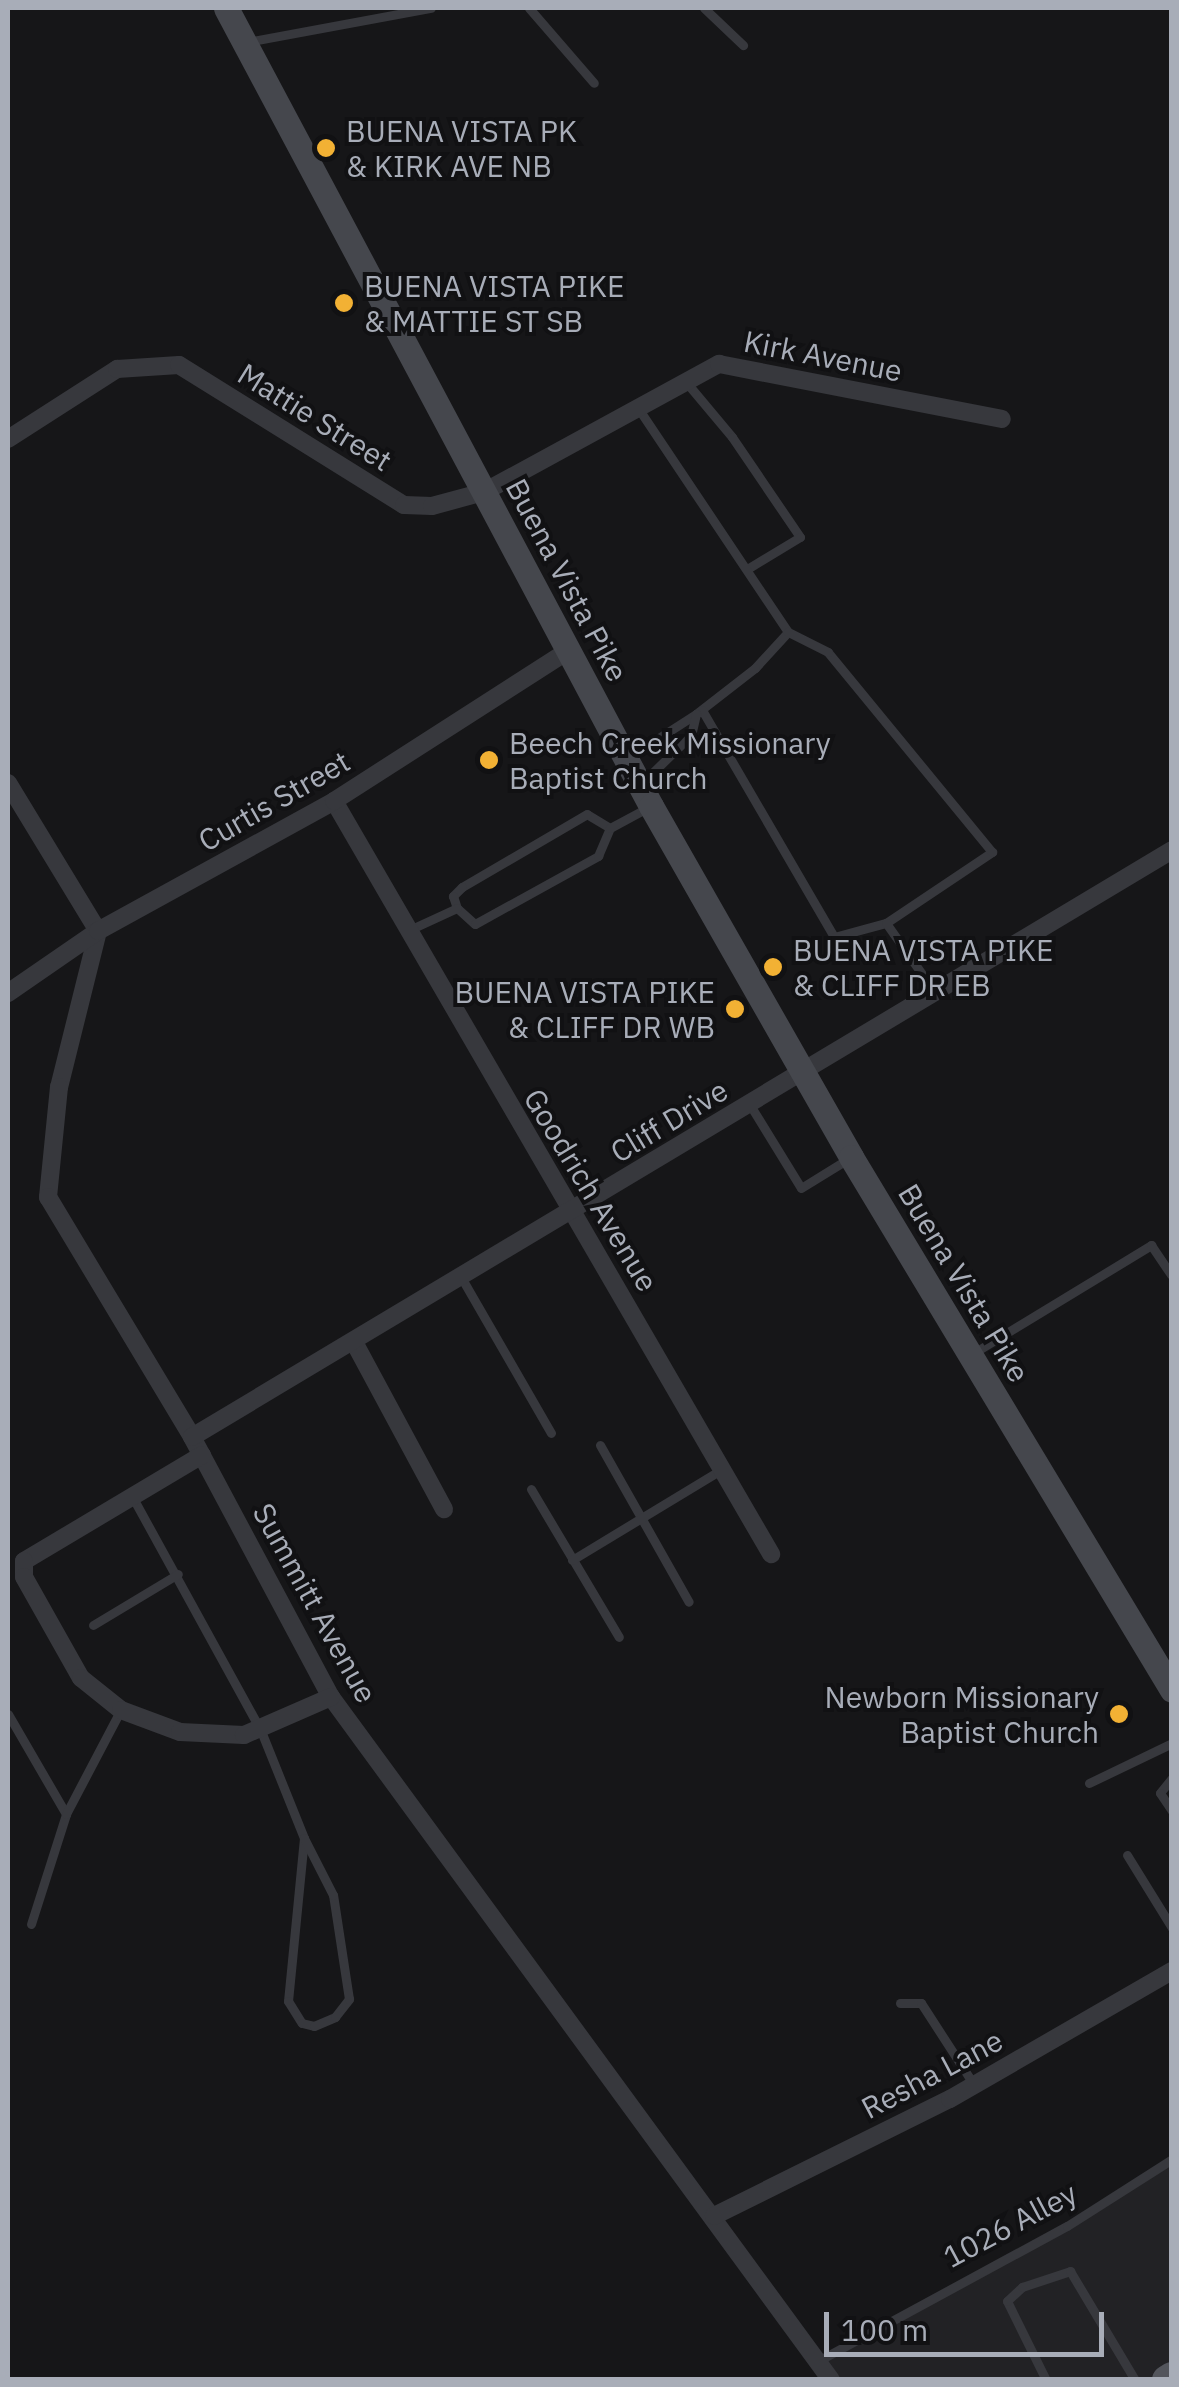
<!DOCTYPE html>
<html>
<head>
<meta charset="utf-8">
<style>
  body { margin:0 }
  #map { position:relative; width:1179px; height:2387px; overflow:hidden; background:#161618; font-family:"IBM Plex Sans",sans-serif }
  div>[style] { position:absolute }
  .built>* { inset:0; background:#222225 }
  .service>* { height:9px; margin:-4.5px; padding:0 4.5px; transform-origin:4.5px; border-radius:4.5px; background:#37383d }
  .minor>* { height:18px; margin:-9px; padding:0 9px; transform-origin:9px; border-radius:9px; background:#37383d }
  .secondary>* { height:25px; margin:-12.5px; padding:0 12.5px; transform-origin:12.5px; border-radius:12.5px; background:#45474d }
  .primary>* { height:30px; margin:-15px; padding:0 15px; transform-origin:15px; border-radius:15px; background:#53555c }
  .dots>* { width:28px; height:28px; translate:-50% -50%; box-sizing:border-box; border:5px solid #111113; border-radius:50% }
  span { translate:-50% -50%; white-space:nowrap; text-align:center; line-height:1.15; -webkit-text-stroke:8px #111113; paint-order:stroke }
  .poi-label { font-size:30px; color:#a8adb8 }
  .left { translate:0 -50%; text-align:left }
  .right { translate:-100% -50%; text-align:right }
  .street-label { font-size:30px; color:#a8adb8 }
  .frame { position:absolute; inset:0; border:10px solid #a8adb8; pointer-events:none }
  .scale { position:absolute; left:824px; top:2312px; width:280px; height:45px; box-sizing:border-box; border:5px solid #a8adb8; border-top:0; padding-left:12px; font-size:30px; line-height:35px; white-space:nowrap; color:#a8adb8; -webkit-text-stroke:8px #111113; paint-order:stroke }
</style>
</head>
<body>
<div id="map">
  <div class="built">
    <i style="clip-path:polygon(1171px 2159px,1171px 2379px,831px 2379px,818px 2361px,1067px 2226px)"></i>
  </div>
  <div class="service">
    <i style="left:529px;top:8px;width:99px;rotate:49.1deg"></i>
    <i style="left:704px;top:8px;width:54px;rotate:43.5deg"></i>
    <i style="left:247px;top:42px;width:187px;rotate:-10.5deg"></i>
    <i style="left:686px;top:382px;width:72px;rotate:50.1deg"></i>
    <i style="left:732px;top:437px;width:121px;rotate:55.8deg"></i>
    <i style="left:800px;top:537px;width:62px;rotate:148.9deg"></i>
    <i style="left:638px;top:408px;width:270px;rotate:56.2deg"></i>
    <i style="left:788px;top:632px;width:49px;rotate:132.5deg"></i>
    <i style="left:755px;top:668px;width:75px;rotate:142.1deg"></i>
    <i style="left:702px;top:710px;width:263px;rotate:59.8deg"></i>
    <i style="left:834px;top:937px;width:54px;rotate:-15.1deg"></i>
    <i style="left:886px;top:923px;width:128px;rotate:-33.8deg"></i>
    <i style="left:992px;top:852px;width:259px;rotate:-129.4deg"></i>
    <i style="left:828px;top:652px;width:45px;rotate:-153.4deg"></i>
    <i style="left:629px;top:757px;width:80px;rotate:-32.7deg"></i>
    <i style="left:696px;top:714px;width:22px;rotate:103deg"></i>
    <i style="left:691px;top:735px;width:69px;rotate:135.6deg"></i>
    <i style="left:610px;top:828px;width:27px;rotate:-149deg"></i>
    <i style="left:587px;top:814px;width:145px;rotate:149.7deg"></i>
    <i style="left:462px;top:887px;width:13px;rotate:135deg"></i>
    <i style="left:453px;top:896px;width:13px;rotate:72deg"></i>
    <i style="left:457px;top:908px;width:24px;rotate:42deg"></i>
    <i style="left:475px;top:924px;width:141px;rotate:-28.9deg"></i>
    <i style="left:598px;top:856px;width:30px;rotate:-67deg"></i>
    <i style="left:610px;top:828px;width:44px;rotate:-28.3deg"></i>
    <i style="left:886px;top:923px;width:87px;rotate:54.8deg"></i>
    <i style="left:407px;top:931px;width:55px;rotate:-24.7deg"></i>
    <i style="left:750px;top:1105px;width:97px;rotate:58.4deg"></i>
    <i style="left:801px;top:1188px;width:55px;rotate:-31.7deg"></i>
    <i style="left:461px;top:1277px;width:180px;rotate:60deg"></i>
    <i style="left:972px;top:1354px;width:210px;rotate:-31.3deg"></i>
    <i style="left:1151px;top:1245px;width:36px;rotate:56deg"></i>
    <i style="left:600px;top:1445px;width:180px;rotate:60.5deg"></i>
    <i style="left:531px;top:1489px;width:172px;rotate:59.3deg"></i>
    <i style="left:133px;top:1498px;width:266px;rotate:61.2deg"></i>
    <i style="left:261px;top:1731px;width:115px;rotate:68.1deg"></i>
    <i style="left:304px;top:1838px;width:164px;rotate:95.6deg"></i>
    <i style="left:288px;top:2001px;width:26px;rotate:58deg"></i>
    <i style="left:302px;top:2023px;width:12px;rotate:14deg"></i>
    <i style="left:314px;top:2026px;width:23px;rotate:-23deg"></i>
    <i style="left:335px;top:2017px;width:23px;rotate:-52deg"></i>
    <i style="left:349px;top:1999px;width:105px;rotate:-98.7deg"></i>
    <i style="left:333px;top:1895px;width:64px;rotate:-117deg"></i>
    <i style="left:572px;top:1560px;width:175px;rotate:-31.2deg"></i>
    <i style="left:93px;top:1625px;width:99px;rotate:-31deg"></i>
    <i style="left:8px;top:1714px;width:116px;rotate:59.9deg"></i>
    <i style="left:1172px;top:1778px;width:19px;rotate:129deg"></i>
    <i style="left:1160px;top:1793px;width:22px;rotate:56deg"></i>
    <i style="left:1089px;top:1783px;width:92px;rotate:-25.7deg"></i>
    <i style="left:1127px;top:1855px;width:86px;rotate:58.3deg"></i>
    <i style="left:31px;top:1924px;width:115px;rotate:-72.3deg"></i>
    <i style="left:66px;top:1814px;width:116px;rotate:-62.3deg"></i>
    <i style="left:900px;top:2003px;width:21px"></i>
    <i style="left:921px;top:2003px;width:98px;rotate:57.1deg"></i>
    <i style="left:818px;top:2361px;width:283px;rotate:-28.5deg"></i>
    <i style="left:1067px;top:2226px;width:125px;rotate:-32.5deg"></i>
    <i style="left:1046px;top:2380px;width:88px;rotate:-116.3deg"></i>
    <i style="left:1007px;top:2301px;width:21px;rotate:-43deg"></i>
    <i style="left:1022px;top:2287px;width:51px;rotate:-18.4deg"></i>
    <i style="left:1070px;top:2271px;width:127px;rotate:59.2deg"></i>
  </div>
  <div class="minor">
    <i style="left:8px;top:439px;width:130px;rotate:-32.7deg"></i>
    <i style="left:117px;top:369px;width:62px;rotate:-3.7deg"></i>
    <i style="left:179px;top:365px;width:265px;rotate:31.9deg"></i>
    <i style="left:404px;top:505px;width:28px;rotate:2deg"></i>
    <i style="left:432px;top:506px;width:54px;rotate:-15.1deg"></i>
    <i style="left:484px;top:492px;width:268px;rotate:-28.6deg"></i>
    <i style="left:719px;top:364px;width:288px;rotate:11deg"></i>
    <i style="left:8px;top:783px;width:173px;rotate:58.7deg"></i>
    <i style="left:98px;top:931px;width:161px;rotate:104deg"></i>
    <i style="left:59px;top:1087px;width:111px;rotate:95.7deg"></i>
    <i style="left:48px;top:1197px;width:280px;rotate:59deg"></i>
    <i style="left:192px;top:1437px;width:295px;rotate:61.9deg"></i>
    <i style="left:331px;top:1697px;width:846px;rotate:53.79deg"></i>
    <i style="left:334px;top:801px;width:871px;rotate:59.87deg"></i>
    <i style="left:8px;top:993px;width:109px;rotate:-34.6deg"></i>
    <i style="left:98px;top:931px;width:269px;rotate:-28.8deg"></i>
    <i style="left:334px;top:801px;width:276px;rotate:-32.7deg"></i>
    <i style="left:354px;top:1342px;width:190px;rotate:61.7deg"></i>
    <i style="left:192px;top:1437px;width:1142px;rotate:-30.92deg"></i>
    <i style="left:202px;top:1455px;width:207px;rotate:149.2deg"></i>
    <i style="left:24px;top:1561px;width:16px;rotate:90deg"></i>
    <i style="left:24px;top:1577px;width:116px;rotate:60.6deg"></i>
    <i style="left:81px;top:1678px;width:51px;rotate:38.7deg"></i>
    <i style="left:121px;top:1710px;width:63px;rotate:20.4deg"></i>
    <i style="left:180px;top:1732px;width:64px;rotate:2.7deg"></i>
    <i style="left:244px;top:1735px;width:95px;rotate:-23.6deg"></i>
    <i style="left:714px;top:2216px;width:263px;rotate:-26.4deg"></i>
    <i style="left:950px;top:2099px;width:256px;rotate:-30deg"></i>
  </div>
  <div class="secondary">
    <i style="left:226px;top:8px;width:904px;rotate:61.96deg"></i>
    <i style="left:651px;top:806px;width:404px;rotate:60.3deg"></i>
    <i style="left:851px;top:1157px;width:622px;rotate:58.94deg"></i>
  </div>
  <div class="primary">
    <i style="left:1167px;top:2380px;width:6px;rotate:-31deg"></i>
  </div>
  <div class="dots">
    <i style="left:326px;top:148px;background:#f2b134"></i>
    <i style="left:344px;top:303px;background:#f2b134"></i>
    <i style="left:489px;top:760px;background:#f2b134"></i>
    <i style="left:773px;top:967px;background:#f2b134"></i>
    <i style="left:735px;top:1009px;background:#f2b134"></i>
    <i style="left:1119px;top:1714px;background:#f2b134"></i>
  </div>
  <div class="poi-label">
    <span class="left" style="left:346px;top:148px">BUENA VISTA PK<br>&amp; KIRK AVE NB</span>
    <span class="left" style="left:364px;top:303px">BUENA VISTA PIKE<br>&amp; MATTIE ST SB</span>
    <span class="left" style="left:509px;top:760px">Beech Creek Missionary<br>Baptist Church</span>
    <span class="left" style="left:793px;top:967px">BUENA VISTA PIKE<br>&amp; CLIFF DR EB</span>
    <span class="right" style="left:715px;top:1009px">BUENA VISTA PIKE<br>&amp; CLIFF DR WB</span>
    <span class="right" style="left:1099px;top:1714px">Newborn Missionary<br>Baptist Church</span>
  </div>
  <div class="street-label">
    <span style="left:823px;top:356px;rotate:11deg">Kirk Avenue</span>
    <span style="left:315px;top:417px;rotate:32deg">Mattie Street</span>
    <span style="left:567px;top:580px;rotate:62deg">Buena Vista Pike</span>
    <span style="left:274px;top:801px;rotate:-30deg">Curtis Street</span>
    <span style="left:669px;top:1121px;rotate:-31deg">Cliff Drive</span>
    <span style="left:591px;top:1190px;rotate:59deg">Goodrich Avenue</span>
    <span style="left:964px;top:1283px;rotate:59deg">Buena Vista Pike</span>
    <span style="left:315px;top:1603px;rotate:61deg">Summitt Avenue</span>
    <span style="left:932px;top:2074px;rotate:-28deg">Resha Lane</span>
    <span style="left:1010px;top:2225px;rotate:-28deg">1026 Alley</span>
  </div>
  <div class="frame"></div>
  <div class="scale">100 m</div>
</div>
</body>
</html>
